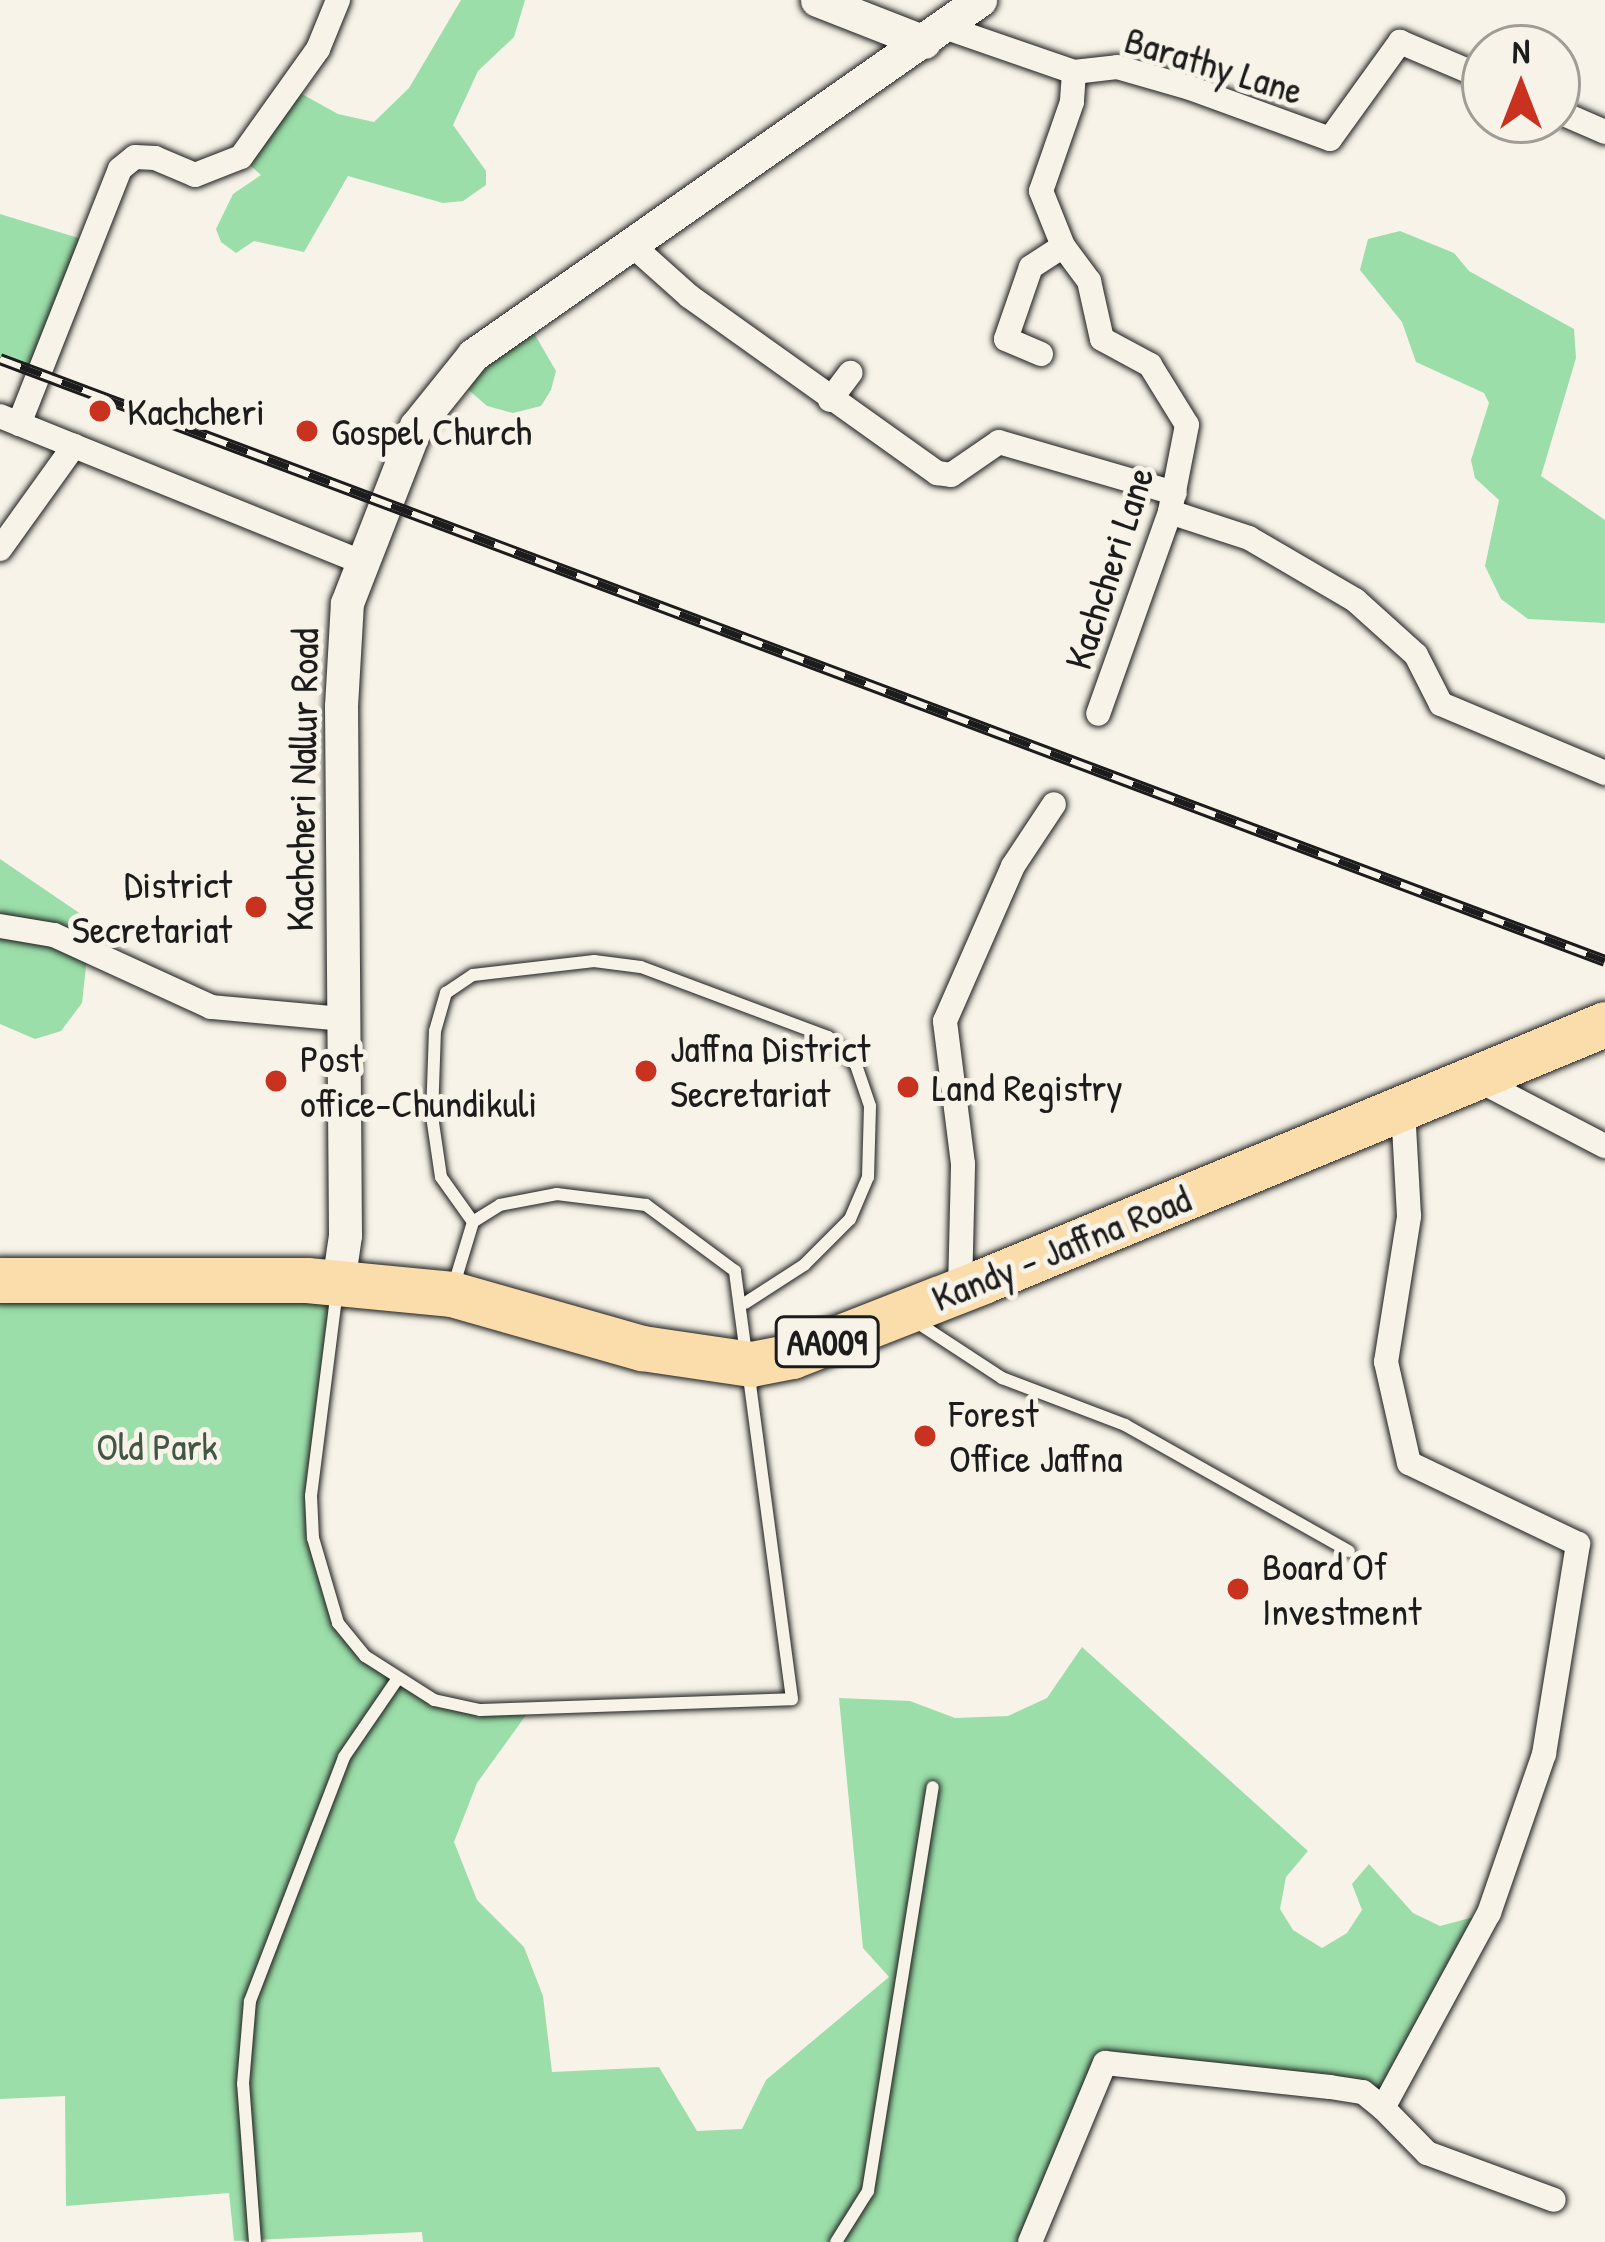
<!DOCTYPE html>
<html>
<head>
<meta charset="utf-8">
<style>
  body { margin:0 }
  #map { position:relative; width:1605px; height:2242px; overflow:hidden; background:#f7f3e8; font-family:"Patrick Hand",sans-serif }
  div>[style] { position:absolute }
  .green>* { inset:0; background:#9bdea9 }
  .roads { filter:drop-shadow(0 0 3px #1c1c1c) drop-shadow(0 0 3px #1c1c1c) }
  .lane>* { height:12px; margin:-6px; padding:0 6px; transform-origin:6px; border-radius:6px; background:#f7f3e8 }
  .street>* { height:24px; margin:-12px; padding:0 12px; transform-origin:12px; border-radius:12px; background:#f7f3e8 }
  .secondary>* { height:33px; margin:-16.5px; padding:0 16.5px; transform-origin:16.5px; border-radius:16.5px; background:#f7f3e8 }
  .highway>* { height:45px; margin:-22.5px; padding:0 22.5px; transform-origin:22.5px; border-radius:22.5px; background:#fbddab }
  .rail>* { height:12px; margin-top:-6px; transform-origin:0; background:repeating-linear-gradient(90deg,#f7f3e8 0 22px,#1c1c1c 0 44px); box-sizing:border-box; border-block:3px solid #1c1c1c }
  .dots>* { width:33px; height:33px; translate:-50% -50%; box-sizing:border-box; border:6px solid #f7f3e8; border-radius:50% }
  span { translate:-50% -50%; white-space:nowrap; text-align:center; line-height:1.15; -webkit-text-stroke:10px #f7f3e8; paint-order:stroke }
  .shield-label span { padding:3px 9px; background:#f7f3e8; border:3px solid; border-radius:9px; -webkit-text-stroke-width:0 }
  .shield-label { font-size:36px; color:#1c1c1c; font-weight:700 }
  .street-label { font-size:39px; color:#1c1c1c }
  .poi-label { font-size:39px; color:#1c1c1c }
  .left { translate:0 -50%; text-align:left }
  .right { translate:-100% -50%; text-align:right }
  .park-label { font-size:39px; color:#425646 }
  .north { position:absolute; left:1461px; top:24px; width:120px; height:120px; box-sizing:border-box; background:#f7f3e8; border:3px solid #9f9d96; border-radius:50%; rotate:0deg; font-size:33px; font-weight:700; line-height:48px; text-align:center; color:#1c1c1c }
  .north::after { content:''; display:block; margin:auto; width:42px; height:54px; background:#c8321e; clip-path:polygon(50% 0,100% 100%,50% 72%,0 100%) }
</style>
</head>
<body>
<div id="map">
  <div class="green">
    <i style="clip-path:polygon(461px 0,525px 0,514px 37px,478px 71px,453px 125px,486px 171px,486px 185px,463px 201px,443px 203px,348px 176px,304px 252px,254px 241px,236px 253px,221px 242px,216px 229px,233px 194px,261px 175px,241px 157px,291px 88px,338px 114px,374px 122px,409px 88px)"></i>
    <i style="clip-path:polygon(0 214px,88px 241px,37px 374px,0 359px)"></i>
    <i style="clip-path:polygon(1400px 231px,1454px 253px,1469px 271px,1574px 329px,1576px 358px,1541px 476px,1605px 520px,1605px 623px,1528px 619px,1501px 599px,1485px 566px,1499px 500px,1475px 478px,1471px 460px,1489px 403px,1484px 393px,1416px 362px,1402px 322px,1360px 270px,1368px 239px)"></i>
    <i style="clip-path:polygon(531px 328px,556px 371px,551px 390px,541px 406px,513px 413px,487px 406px,463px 385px)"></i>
    <i style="clip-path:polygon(0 859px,91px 921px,82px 1003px,61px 1031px,35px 1039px,0 1024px)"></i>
    <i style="clip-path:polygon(0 1280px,338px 1283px,311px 1496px,313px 1538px,338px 1623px,365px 1656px,434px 1700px,529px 1711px,477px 1783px,454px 1842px,477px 1900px,524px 1947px,543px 1996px,552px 2072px,659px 2067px,697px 2131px,742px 2129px,766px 2080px,889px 1977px,863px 1948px,839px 1698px,910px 1701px,955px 1718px,1008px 1716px,1047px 1698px,1082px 1647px,1308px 1851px,1286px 1877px,1280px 1909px,1293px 1930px,1322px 1948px,1347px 1933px,1362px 1910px,1352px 1884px,1369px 1864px,1413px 1913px,1440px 1926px,1489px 1913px,1383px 2108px,1363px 2092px,1105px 2063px,1030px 2242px,423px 2242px,422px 2232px,234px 2241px,229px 2193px,66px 2206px,65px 2096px,0 2099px)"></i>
  </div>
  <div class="roads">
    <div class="lane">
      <i style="left:473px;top:1222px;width:55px;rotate:-125.4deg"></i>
      <i style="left:441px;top:1177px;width:62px;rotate:-98.4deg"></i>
      <i style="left:432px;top:1116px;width:85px;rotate:-88deg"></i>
      <i style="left:435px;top:1031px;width:40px;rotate:-74deg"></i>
      <i style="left:446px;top:993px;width:32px;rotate:-34deg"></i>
      <i style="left:473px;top:975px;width:122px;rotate:-6.6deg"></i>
      <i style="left:594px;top:961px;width:47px;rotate:7.3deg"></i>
      <i style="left:641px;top:967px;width:200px;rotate:20.5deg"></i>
      <i style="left:828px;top:1037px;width:40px;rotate:45deg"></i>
      <i style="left:856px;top:1065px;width:43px;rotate:71.1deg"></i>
      <i style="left:870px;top:1106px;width:71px;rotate:91.6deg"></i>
      <i style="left:868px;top:1177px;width:46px;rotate:113.2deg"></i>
      <i style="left:850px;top:1219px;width:65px;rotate:135deg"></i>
      <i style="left:804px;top:1265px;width:70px;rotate:147.2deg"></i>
      <i style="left:337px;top:1290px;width:208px;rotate:97.2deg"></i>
      <i style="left:311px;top:1496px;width:42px;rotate:87.3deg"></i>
      <i style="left:313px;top:1538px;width:89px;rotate:73.6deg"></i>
      <i style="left:338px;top:1623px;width:43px;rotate:50.7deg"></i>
      <i style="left:365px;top:1656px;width:82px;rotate:32.5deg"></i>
      <i style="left:434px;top:1700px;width:47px;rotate:12.3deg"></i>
      <i style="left:480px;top:1710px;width:312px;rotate:-2deg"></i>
      <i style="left:792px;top:1699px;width:432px;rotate:-97.6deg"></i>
      <i style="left:735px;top:1271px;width:111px;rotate:-143.4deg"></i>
      <i style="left:646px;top:1205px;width:90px;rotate:-173deg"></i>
      <i style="left:557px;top:1194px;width:58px;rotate:169.1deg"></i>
      <i style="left:500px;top:1205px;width:32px;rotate:148deg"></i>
      <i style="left:473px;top:1222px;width:69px;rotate:106.9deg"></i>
      <i style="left:912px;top:1319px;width:108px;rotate:33.2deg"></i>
      <i style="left:1002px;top:1378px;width:132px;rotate:20.9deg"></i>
      <i style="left:1125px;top:1425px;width:257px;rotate:29.4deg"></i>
      <i style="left:255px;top:2242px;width:158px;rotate:-94.3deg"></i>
      <i style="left:243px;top:2084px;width:83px;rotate:-85.2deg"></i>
      <i style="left:250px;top:2001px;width:261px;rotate:-68.9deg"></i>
      <i style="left:344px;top:1757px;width:92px;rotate:-55.6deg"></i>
      <i style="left:836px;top:2242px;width:60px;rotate:-57.9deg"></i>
      <i style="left:868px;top:2191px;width:409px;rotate:-80.9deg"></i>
    </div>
    <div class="street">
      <i style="left:944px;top:27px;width:138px;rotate:19.1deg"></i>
      <i style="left:1074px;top:72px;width:43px;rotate:-6.6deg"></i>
      <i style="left:1117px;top:67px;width:76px;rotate:16deg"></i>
      <i style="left:1190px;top:88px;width:149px;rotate:20deg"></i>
      <i style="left:1330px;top:139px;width:120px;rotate:-54.2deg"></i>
      <i style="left:1400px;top:42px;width:92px;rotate:23deg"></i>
      <i style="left:1074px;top:72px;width:30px;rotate:94deg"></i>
      <i style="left:1072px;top:102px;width:94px;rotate:109.2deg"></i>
      <i style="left:1041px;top:191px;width:59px;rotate:68.2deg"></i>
      <i style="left:1063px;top:246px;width:44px;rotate:53.4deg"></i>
      <i style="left:1089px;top:281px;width:59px;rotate:77.4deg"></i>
      <i style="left:1102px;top:339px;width:55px;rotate:28.4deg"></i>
      <i style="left:1150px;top:365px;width:70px;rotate:58.3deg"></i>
      <i style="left:1187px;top:425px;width:89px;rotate:101.1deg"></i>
      <i style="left:1170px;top:512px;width:214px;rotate:109.6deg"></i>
      <i style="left:1557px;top:111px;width:52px;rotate:23.6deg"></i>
      <i style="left:632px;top:245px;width:76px;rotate:41.8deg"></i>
      <i style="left:689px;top:296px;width:305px;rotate:35.5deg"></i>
      <i style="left:937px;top:473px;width:14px;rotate:8deg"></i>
      <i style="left:951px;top:475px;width:58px;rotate:-34.5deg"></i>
      <i style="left:999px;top:442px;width:183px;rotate:16.2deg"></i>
      <i style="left:1041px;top:354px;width:38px;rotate:-157deg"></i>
      <i style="left:1006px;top:339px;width:76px;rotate:-70.9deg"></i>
      <i style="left:1031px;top:267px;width:38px;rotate:-33deg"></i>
      <i style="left:830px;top:400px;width:34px;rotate:-53deg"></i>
      <i style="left:0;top:416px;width:386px;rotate:22deg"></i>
      <i style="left:19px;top:424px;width:274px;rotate:-68.4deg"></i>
      <i style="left:120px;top:169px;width:19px;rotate:-39deg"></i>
      <i style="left:135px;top:157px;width:20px;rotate:3deg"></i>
      <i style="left:155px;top:158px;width:43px;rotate:23deg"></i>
      <i style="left:195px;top:175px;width:49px;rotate:-21.4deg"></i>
      <i style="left:241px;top:157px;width:133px;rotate:-54.5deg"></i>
      <i style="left:318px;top:49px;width:53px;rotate:-67.8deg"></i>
      <i style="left:1170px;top:512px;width:83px;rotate:18.2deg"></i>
      <i style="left:1249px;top:538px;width:123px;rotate:30.3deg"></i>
      <i style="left:1355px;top:600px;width:82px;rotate:42deg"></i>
      <i style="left:1416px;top:655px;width:55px;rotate:63deg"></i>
      <i style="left:1441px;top:704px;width:178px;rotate:22.8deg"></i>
      <i style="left:0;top:549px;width:127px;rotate:-54.3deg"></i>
      <i style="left:0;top:926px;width:55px;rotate:9.5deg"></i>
      <i style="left:54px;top:935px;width:173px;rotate:24.6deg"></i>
      <i style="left:211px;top:1007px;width:133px;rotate:5.2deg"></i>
      <i style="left:1478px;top:1080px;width:143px;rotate:27.5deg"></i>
      <i style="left:960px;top:1290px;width:126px;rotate:-88.6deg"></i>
      <i style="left:963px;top:1164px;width:144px;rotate:-97.2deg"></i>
      <i style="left:945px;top:1021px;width:169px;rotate:-66.3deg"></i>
      <i style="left:1013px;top:866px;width:74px;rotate:-56.5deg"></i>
      <i style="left:1383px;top:2108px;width:63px;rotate:45.6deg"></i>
      <i style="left:1427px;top:2153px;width:135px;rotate:20.3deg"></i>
      <i style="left:1030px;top:2242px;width:194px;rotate:-67.3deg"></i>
      <i style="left:1105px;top:2063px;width:226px;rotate:6.1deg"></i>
      <i style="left:1330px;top:2087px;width:33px;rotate:9deg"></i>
      <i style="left:1363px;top:2092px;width:26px;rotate:39deg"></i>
      <i style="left:1383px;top:2108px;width:222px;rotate:-61.5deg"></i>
      <i style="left:1489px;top:1913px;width:168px;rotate:-70.9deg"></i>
      <i style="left:1544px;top:1754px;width:213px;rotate:-80.8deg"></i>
      <i style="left:1578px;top:1544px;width:187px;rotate:-154.4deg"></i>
      <i style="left:1409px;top:1463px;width:104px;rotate:-102.8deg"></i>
      <i style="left:1386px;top:1362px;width:148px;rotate:-81deg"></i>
      <i style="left:1409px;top:1216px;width:109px;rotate:-93.2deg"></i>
    </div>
    <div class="secondary">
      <i style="left:817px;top:0;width:115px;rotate:21.4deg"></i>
      <i style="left:338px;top:1283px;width:49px;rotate:-81.7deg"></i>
      <i style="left:345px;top:1235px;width:529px;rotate:-90.43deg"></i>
      <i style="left:341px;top:706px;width:103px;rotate:-86.7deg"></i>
      <i style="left:347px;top:603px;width:190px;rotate:-68.7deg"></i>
      <i style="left:416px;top:426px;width:91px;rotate:-51.2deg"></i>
      <i style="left:473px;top:355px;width:619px;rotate:-35deg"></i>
    </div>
    <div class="highway">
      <i style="left:0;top:1280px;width:307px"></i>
      <i style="left:307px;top:1280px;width:146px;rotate:5.5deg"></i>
      <i style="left:452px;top:1294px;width:198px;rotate:15.9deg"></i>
      <i style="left:642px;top:1348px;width:110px;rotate:8.4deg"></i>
      <i style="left:751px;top:1364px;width:42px;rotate:-11deg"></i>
      <i style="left:792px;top:1356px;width:205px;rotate:-21.4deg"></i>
      <i style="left:983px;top:1281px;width:673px;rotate:-22.45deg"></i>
    </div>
  </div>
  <div class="rail">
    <i style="left:0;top:359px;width:1714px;rotate:20.56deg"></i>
  </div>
  <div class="dots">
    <i style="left:100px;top:411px;background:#c8321e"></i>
    <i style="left:307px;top:431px;background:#c8321e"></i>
    <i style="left:256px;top:907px;background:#c8321e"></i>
    <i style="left:646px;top:1071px;background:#c8321e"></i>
    <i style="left:276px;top:1081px;background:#c8321e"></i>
    <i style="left:908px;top:1087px;background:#c8321e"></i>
    <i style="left:925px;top:1436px;background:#c8321e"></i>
    <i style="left:1238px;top:1589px;background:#c8321e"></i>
  </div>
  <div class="shield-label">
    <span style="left:827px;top:1342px">AA009</span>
  </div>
  <div class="street-label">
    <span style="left:1214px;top:65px;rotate:17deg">Barathy Lane</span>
    <span style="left:1109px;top:568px;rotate:-72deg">Kachcheri Lane</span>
    <span style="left:302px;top:780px;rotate:-89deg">Kachcheri Nallur Road</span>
    <span style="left:1061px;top:1248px;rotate:-22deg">Kandy - Jaffna Road</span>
  </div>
  <div class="poi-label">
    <span class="left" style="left:127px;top:411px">Kachcheri</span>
    <span class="left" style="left:331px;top:431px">Gospel Church</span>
    <span class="right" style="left:232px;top:907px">District<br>Secretariat</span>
    <span class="left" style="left:670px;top:1071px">Jaffna District<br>Secretariat</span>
    <span class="left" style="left:300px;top:1081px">Post<br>office-Chundikuli</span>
    <span class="left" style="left:932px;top:1087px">Land Registry</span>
    <span class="left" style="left:949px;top:1436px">Forest<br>Office Jaffna</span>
    <span class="left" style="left:1262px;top:1589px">Board Of<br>Investment</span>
  </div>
  <div class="park-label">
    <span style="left:157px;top:1446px">Old Park</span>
  </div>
  <div class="north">N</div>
</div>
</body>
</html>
